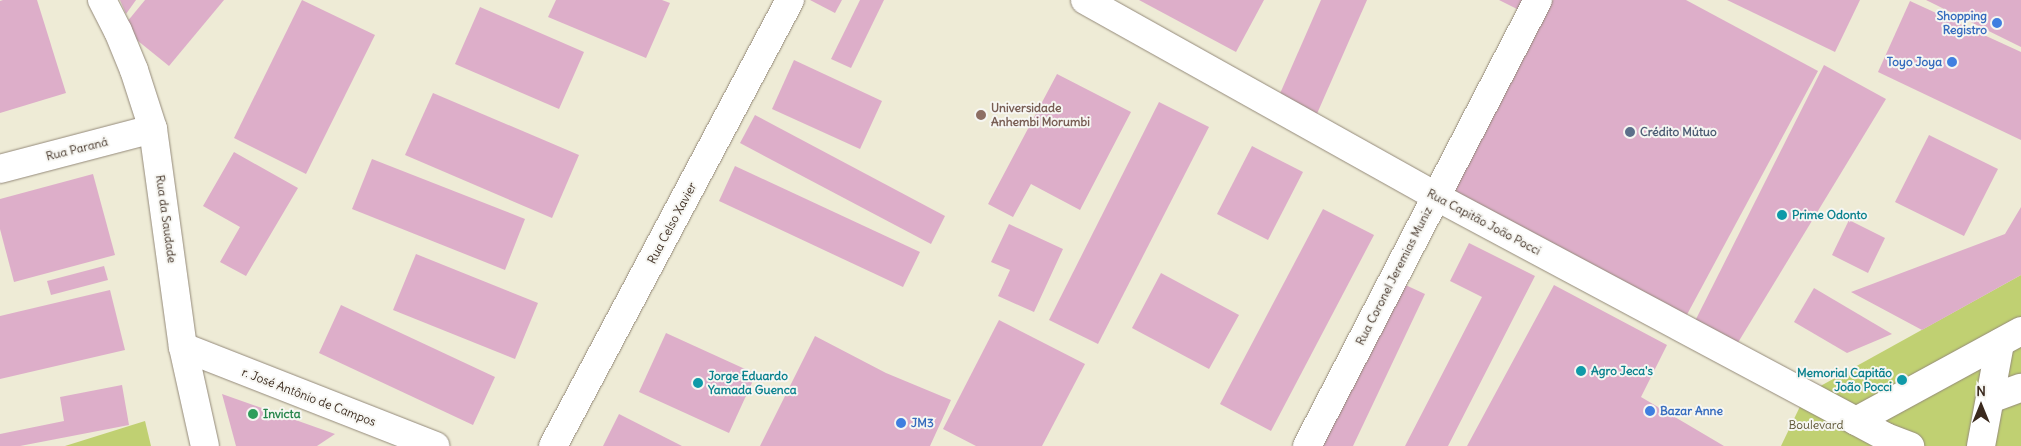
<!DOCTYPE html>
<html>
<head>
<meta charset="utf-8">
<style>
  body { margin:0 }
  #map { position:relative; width:2021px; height:446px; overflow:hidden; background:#eeebd6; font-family:Delius,sans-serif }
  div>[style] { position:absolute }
  .green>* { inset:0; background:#c0d072 }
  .building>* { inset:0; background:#ddaec9 }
  .roads { filter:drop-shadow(0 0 1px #948a7a) drop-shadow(0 0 1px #948a7a) }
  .street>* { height:28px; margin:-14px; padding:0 14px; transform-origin:14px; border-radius:14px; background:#fff }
  .dots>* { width:14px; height:14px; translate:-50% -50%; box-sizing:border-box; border:2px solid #f6f6f2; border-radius:50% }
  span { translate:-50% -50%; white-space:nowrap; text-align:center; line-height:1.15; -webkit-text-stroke:4px #f6f6f2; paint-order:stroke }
  .shop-label { font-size:12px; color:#366cbe; font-weight:700 }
  .right { translate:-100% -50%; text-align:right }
  .left { translate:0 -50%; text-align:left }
  .education-label { font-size:12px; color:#785e54; font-weight:700 }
  .service-label { font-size:12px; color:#4e5e75; font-weight:700 }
  .street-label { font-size:12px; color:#3b2a1e }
  .culture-label { font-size:12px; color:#0d838f; font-weight:700 }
  .leisure-label { font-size:12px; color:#27864d; font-weight:700 }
  .park-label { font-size:12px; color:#5c5433 }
  .north { position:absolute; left:1956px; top:381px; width:50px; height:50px; -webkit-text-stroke:4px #f6f6f2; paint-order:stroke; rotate:0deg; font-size:14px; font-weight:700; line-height:20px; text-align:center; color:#3b2a1e }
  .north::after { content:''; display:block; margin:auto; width:18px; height:22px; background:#3b2a1e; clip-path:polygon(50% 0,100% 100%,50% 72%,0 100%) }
</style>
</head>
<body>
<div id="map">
  <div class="green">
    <i style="clip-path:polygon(2021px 275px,2021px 446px,1781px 446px,1806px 394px)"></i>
    <i style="clip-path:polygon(145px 421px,151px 446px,65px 446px)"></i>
  </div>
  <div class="building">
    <i style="clip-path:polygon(3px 0,37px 0,66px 93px,0 113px,0 1px)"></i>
    <i style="clip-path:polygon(120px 0,136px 0,126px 14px)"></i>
    <i style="clip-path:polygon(145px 0,224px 0,169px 66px,122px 28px)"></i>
    <i style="clip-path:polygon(302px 0,375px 35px,306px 174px,234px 138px)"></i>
    <i style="clip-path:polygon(556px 0,662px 0,670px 3px,646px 58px,548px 17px)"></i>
    <i style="clip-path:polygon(810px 0,842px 0,835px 13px)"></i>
    <i style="clip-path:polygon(860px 0,884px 0,851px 68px,831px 59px)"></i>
    <i style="clip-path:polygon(1139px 0,1264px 0,1236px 52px)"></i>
    <i style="clip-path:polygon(1321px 0,1367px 0,1312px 125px,1275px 105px)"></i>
    <i style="clip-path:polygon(1499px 0,1534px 0,1527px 14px)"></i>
    <i style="clip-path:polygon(1545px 0,1686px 0,1818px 71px,1683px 322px,1442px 193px)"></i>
    <i style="clip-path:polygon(1727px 0,1860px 0,1835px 52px)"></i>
    <i style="clip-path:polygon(1926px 0,2021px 0,2021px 47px)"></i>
    <i style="clip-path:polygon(1910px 1px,2021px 52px,2021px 140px,1878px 72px)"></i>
    <i style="clip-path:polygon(480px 7px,584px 52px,559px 109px,455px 64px)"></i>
    <i style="clip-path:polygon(794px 60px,882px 101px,860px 149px,772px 109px)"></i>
    <i style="clip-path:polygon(1824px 65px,1886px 99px,1731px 354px,1690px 331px)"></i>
    <i style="clip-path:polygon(1057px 74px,1131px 112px,1080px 210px,1031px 184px,1013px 217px,988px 204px)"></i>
    <i style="clip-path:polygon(433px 93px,579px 155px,552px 218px,405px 155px)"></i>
    <i style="clip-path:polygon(1159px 102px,1209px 127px,1098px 344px,1049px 320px)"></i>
    <i style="clip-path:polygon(755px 115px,945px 216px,931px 244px,740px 143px)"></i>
    <i style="clip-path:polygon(1929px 135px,1998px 169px,1964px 236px,1895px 202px)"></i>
    <i style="clip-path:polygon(1252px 146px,1303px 172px,1268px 240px,1217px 214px)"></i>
    <i style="clip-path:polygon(234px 152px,298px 188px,246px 276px,220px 262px,240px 227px,203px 206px)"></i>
    <i style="clip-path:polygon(372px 159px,525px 219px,505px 270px,352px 209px)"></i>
    <i style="clip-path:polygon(735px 166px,920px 252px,903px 287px,719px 201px)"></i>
    <i style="clip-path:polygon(93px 174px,115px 255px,14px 282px,0 229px,0 199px)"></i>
    <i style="clip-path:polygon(2021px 207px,2021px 275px,1922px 330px,1851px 292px,2005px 234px)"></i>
    <i style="clip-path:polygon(1323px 209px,1374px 235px,1271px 431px,1220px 404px)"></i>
    <i style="clip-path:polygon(1849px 220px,1885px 238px,1868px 273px,1832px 255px)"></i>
    <i style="clip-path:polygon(1009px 224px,1063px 249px,1034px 312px,998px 296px,1010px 270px,991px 262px)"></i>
    <i style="clip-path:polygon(1469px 243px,1535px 276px,1448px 446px,1405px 446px,1482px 297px,1450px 281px)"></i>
    <i style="clip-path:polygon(416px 254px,538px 303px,515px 359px,393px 310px)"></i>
    <i style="clip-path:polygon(104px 266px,108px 280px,51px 295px,47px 281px)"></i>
    <i style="clip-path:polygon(1161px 273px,1239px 315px,1209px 369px,1132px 328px)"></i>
    <i style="clip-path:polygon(1399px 282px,1425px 294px,1353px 446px,1322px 446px)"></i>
    <i style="clip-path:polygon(1554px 285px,1667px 345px,1641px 397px,1724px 446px,1467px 446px)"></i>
    <i style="clip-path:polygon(1814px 288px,1892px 334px,1847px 353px,1794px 322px)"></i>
    <i style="clip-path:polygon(110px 290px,125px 350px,0 379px,0 316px)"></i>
    <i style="clip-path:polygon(341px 305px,495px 377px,473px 425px,319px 353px)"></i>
    <i style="clip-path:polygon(999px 320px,1085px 364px,1042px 446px,976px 446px,943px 429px)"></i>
    <i style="clip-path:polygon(666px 333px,756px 374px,729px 433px,639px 392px)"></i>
    <i style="clip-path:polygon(815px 336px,886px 373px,951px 400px,930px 446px,760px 446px)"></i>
    <i style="clip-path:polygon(122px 385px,129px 425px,20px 446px,0 446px,0 434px,64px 421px,60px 397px)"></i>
    <i style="clip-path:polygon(222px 394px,335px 434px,317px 446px,236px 446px)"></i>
    <i style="clip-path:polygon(619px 414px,682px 446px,603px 446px)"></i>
  </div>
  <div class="roads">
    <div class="street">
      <i style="left:102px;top:0;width:35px;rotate:63deg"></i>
      <i style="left:118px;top:31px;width:42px;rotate:67.7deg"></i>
      <i style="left:134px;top:70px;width:62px;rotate:72.1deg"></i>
      <i style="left:153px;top:129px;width:220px;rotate:82.2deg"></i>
      <i style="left:183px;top:347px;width:101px;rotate:77.5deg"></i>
      <i style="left:1085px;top:0;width:401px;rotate:29.2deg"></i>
      <i style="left:1435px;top:196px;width:511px;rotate:28.12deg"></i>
      <i style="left:1886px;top:437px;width:26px;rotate:21deg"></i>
      <i style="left:0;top:169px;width:158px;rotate:-14.7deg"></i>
      <i style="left:183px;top:347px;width:271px;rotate:21.4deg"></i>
      <i style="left:1990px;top:399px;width:33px;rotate:-20deg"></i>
      <i style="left:1856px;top:421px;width:188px;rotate:-28.6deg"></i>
      <i style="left:553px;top:446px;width:505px;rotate:-62.01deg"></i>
      <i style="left:1307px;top:446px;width:502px;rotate:-62.62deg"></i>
      <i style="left:1981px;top:446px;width:105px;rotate:-79.5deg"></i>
    </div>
  </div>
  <div class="dots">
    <i style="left:1997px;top:23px;background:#3f7fe0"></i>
    <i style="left:1952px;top:62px;background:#3f7fe0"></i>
    <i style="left:981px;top:115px;background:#8d6e63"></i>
    <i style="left:1630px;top:132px;background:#5c6f8a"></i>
    <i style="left:1782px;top:215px;background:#0f9aa8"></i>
    <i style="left:1581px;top:371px;background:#0f9aa8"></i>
    <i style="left:1902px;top:380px;background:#0f9aa8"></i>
    <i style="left:698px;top:383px;background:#0f9aa8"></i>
    <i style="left:1650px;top:411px;background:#3f7fe0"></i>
    <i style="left:253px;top:414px;background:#2e9e5b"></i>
    <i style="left:901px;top:423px;background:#3f7fe0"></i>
  </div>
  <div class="shop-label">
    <span class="right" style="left:1987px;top:23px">Shopping<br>Registro</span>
    <span class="right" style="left:1942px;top:62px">Toyo Joya</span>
    <span class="left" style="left:1660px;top:411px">Bazar Anne</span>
    <span class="left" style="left:911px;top:423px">JM3</span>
  </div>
  <div class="education-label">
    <span class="left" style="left:991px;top:115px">Universidade<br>Anhembi Morumbi</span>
  </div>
  <div class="service-label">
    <span class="left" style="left:1640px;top:132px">Crédito Mútuo</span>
  </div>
  <div class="street-label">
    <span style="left:77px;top:149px;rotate:-14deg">Rua Paraná</span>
    <span style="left:166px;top:219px;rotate:82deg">Rua da Saudade</span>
    <span style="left:1484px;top:222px;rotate:28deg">Rua Capitão João Pocci</span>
    <span style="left:672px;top:223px;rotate:-62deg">Rua Celso Xavier</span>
    <span style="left:1394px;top:276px;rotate:-63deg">Rua Coronel Jeremias Muniz</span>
    <span style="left:309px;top:397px;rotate:21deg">r. José Antônio de Campos</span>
  </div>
  <div class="culture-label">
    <span class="left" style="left:1792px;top:215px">Prime Odonto</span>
    <span class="left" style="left:1591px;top:371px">Agro Jeca's</span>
    <span class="right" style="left:1892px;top:380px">Memorial Capitão<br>João Pocci</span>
    <span class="left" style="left:708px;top:383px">Jorge Eduardo<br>Yamada Guenca</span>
  </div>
  <div class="leisure-label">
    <span class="left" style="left:263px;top:414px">Invicta</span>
  </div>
  <div class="park-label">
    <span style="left:1816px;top:425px">Boulevard</span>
  </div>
  <div class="north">N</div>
</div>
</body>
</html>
